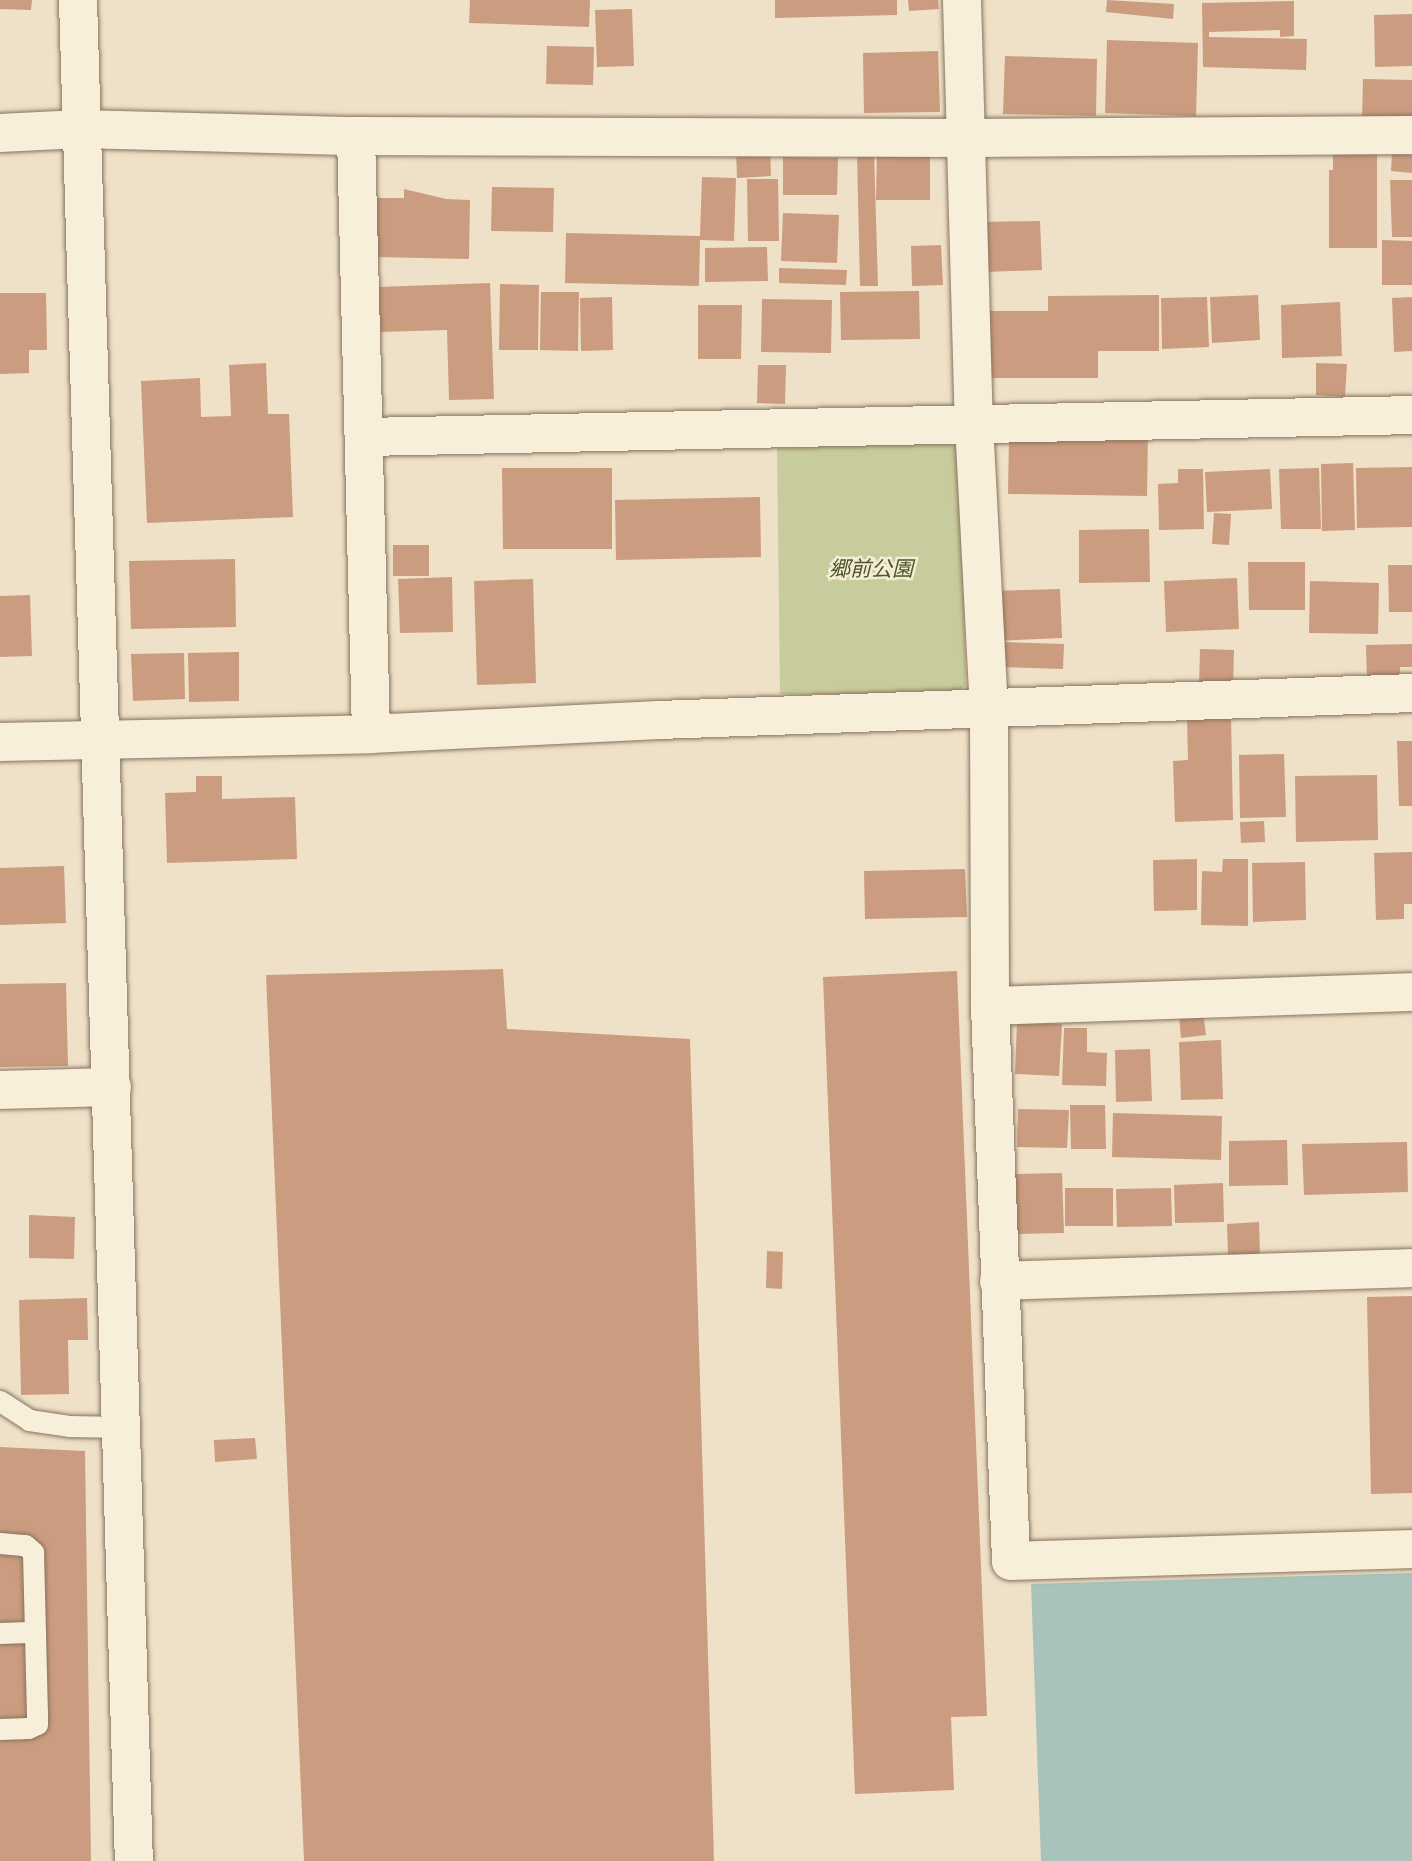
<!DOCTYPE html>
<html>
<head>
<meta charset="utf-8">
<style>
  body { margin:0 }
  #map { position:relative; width:1412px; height:1861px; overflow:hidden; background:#eee1c8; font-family:"Noto Serif","Noto Sans JP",serif }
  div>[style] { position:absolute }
  .green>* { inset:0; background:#c8cc9c }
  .water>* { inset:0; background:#a9c2ba }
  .building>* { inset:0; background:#cb9c7f }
  .roads { filter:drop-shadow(0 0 2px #89735d) drop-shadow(0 0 2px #89735d) }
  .service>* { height:21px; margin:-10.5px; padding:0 10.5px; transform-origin:10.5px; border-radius:10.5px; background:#f8efdb }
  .minor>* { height:38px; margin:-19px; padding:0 19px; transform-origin:19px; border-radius:19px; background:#f8efdb }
  .tertiary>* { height:38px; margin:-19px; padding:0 19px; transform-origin:19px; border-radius:19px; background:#f8efdb }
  span { translate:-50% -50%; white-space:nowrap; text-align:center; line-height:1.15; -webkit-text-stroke:5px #f5ecd8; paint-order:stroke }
  .park-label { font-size:21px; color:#4c5628; font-style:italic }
</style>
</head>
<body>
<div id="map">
  <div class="green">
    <i style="clip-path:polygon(942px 441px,960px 450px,966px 685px,953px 696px,780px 694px,777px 448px)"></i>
  </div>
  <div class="water">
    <i style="clip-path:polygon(1412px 1573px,1412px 1861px,1041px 1861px,1031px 1584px)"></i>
  </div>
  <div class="building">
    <i style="clip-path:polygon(0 0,32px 0,31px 10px,0 9px)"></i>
    <i style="clip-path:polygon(470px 0,590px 0,589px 27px,469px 23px)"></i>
    <i style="clip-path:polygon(775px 0,897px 0,897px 15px,775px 18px)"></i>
    <i style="clip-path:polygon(908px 0,938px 0,939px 9px,909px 11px)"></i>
    <i style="clip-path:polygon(1107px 0,1174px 4px,1173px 19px,1106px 12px)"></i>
    <i style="clip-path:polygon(1294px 1px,1294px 36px,1280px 37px,1280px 30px,1209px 32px,1209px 37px,1307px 39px,1306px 70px,1203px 67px,1202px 3px)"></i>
    <i style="clip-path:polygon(632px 9px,634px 66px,597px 67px,595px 10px)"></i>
    <i style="clip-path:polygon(1412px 14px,1412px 66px,1375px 67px,1374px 15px)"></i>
    <i style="clip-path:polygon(1107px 40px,1198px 43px,1196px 116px,1105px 113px)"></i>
    <i style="clip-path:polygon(547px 46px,594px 47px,593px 85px,546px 84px)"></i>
    <i style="clip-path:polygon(938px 51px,940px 112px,864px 113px,863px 53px)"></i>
    <i style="clip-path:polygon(1005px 56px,1097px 59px,1096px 116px,1003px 114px)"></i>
    <i style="clip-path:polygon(1363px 79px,1412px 80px,1412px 121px,1362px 120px)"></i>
    <i style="clip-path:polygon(770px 148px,771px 176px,737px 178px,736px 150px)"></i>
    <i style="clip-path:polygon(874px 152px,878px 286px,860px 286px,857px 153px)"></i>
    <i style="clip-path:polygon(877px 152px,930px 152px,930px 200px,876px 200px)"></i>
    <i style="clip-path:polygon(1333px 153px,1377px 153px,1377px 248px,1329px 248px,1329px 170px,1333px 170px)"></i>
    <i style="clip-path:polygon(1392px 154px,1412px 155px,1412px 173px,1391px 171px)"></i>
    <i style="clip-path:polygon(783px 157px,838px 158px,837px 195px,783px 195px)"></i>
    <i style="clip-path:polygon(702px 177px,736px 178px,734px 241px,700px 240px,699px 286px,565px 283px,566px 233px,700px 236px)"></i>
    <i style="clip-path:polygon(747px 179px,778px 179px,779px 241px,748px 241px)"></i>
    <i style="clip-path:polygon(1390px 180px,1412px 180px,1412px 237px,1392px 237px)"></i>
    <i style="clip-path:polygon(492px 187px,554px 188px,553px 232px,491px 231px)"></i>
    <i style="clip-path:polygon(404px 189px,446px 199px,470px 200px,469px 259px,375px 257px,376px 198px,404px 198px)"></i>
    <i style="clip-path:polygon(783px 213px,839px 215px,837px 263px,781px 261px)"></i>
    <i style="clip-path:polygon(1040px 221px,1042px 270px,983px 272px,981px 222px)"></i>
    <i style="clip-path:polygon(1382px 240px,1412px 241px,1412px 285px,1382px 285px)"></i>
    <i style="clip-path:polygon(941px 245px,943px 285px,912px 286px,911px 246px)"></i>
    <i style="clip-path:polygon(767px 247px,768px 281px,705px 282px,705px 248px)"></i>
    <i style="clip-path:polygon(779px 268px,847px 270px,846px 285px,779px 283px)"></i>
    <i style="clip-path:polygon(490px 283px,494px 399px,449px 400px,447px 330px,379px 332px,377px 287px)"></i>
    <i style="clip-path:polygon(500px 284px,539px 285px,538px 350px,499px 350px)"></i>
    <i style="clip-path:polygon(919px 291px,920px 339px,841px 340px,840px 292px)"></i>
    <i style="clip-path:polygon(541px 292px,579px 292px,578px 351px,540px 350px)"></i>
    <i style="clip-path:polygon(0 293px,46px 293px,47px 350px,29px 350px,29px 373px,0 374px)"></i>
    <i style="clip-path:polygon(1159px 295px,1159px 351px,1098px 351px,1098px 378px,986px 378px,986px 311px,1048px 311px,1048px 296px)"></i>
    <i style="clip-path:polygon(1258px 295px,1260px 340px,1212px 343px,1210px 297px)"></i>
    <i style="clip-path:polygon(612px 297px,613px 350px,581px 351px,580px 298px)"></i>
    <i style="clip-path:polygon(1207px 297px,1209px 347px,1162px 349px,1161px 298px)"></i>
    <i style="clip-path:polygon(1412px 297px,1412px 351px,1394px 352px,1392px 298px)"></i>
    <i style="clip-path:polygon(762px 299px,832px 300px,831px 353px,761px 352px)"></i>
    <i style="clip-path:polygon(1340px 302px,1342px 356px,1282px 358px,1281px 305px)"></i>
    <i style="clip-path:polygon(698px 305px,742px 305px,741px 359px,698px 359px)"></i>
    <i style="clip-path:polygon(266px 363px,268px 414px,289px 414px,293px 517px,147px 523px,141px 381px,200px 378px,201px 417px,231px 416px,229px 365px)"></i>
    <i style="clip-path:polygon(1316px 363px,1347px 364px,1345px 397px,1316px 395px)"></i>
    <i style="clip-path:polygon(758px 365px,786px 365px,785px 404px,757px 403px)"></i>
    <i style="clip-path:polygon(1148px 429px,1147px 496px,1008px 494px,1009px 437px)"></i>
    <i style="clip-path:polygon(1353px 463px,1355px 530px,1322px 531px,1321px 464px)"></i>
    <i style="clip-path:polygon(1412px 467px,1412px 527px,1357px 528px,1356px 468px)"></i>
    <i style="clip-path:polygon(502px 468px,612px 468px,612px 549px,503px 549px)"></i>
    <i style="clip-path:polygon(1319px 468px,1321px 529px,1281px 529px,1279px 469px)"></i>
    <i style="clip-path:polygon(1178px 469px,1203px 469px,1204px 529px,1159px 530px,1158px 484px,1178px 483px)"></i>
    <i style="clip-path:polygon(1270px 469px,1272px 509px,1207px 512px,1205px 472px)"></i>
    <i style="clip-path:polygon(760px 497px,761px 557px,616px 560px,615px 500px)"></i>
    <i style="clip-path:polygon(1214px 513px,1231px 514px,1229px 545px,1212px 544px)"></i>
    <i style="clip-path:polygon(1149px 529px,1150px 582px,1079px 583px,1079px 530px)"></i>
    <i style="clip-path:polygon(393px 545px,429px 545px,429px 576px,393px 576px)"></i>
    <i style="clip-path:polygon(235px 559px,236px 627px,131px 629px,129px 561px)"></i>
    <i style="clip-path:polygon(1248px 562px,1305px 562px,1305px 610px,1249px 610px)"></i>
    <i style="clip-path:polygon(1388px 565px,1412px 565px,1412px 612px,1389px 612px)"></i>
    <i style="clip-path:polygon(452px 577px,453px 632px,400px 633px,398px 579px)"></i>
    <i style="clip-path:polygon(1237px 578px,1239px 629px,1166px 632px,1164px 581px)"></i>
    <i style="clip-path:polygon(533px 579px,536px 683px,477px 685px,474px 581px)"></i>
    <i style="clip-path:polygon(1310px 581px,1379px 583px,1378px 634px,1309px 633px)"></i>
    <i style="clip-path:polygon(1060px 589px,1062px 638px,992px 641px,991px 591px)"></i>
    <i style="clip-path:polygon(30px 595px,32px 656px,0 657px,0 596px)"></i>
    <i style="clip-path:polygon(1000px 642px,1064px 644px,1063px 669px,999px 667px)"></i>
    <i style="clip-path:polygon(1412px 644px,1412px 667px,1400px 667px,1400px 680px,1367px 682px,1366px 645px)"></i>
    <i style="clip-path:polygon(1200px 649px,1234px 650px,1233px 685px,1199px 685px)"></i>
    <i style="clip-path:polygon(239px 652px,239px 701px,189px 702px,188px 653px)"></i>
    <i style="clip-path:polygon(184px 653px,185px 699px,133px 701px,131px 654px)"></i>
    <i style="clip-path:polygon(1231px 718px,1233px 820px,1175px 822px,1173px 761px,1188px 760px,1187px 719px)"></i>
    <i style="clip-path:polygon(1397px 741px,1412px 741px,1412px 806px,1399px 806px)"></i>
    <i style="clip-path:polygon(1284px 754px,1286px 817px,1240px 818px,1239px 755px)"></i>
    <i style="clip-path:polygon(1377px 775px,1378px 840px,1296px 842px,1295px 776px)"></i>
    <i style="clip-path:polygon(196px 776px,222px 776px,222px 799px,295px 797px,297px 859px,167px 863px,165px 793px,196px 792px)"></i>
    <i style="clip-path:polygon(1264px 821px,1265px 842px,1241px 843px,1240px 822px)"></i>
    <i style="clip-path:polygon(1412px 852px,1412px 904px,1404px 904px,1404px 919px,1376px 920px,1374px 853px)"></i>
    <i style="clip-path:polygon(1197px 859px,1197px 910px,1154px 911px,1153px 860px)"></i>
    <i style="clip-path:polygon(1223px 859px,1248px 859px,1248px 926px,1201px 925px,1202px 871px,1222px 872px)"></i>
    <i style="clip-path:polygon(1305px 862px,1306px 920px,1253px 922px,1252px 863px)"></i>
    <i style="clip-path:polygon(64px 866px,66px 923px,0 925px,0 868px)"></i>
    <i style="clip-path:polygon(965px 869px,967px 917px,865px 919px,864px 871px)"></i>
    <i style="clip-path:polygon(503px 969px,507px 1029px,690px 1039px,714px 1861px,304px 1861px,266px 975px)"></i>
    <i style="clip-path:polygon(957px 971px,987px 1716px,951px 1717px,954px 1790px,855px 1794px,823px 977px)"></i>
    <i style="clip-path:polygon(66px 983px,68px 1066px,0 1067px,0 984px)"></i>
    <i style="clip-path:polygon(1203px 1012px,1206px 1035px,1181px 1038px,1179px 1015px)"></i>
    <i style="clip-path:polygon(1017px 1022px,1062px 1024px,1059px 1076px,1015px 1074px)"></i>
    <i style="clip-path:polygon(1064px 1028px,1087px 1028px,1087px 1052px,1107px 1053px,1106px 1086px,1062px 1085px)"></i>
    <i style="clip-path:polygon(1221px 1040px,1223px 1099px,1181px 1100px,1179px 1042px)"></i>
    <i style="clip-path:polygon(1150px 1049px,1152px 1101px,1116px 1102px,1115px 1050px)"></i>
    <i style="clip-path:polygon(1070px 1105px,1105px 1105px,1106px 1149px,1071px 1149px)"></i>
    <i style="clip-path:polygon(1018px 1109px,1069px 1110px,1067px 1148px,1017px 1147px)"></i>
    <i style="clip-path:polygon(1113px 1113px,1222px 1116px,1221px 1160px,1112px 1157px)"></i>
    <i style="clip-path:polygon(1287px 1140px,1288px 1185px,1229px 1186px,1229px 1141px)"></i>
    <i style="clip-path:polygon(1407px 1142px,1408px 1192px,1304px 1195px,1302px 1144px)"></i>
    <i style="clip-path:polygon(1062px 1173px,1064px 1233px,1012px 1234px,1011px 1174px)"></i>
    <i style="clip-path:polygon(1223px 1183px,1224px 1222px,1175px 1223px,1174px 1185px)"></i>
    <i style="clip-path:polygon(1065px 1188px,1113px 1188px,1113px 1226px,1065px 1226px)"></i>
    <i style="clip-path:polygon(1171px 1188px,1172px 1226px,1117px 1227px,1116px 1189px)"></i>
    <i style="clip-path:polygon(29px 1215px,75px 1217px,74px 1259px,29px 1258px)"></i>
    <i style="clip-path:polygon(1259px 1222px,1260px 1255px,1228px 1256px,1227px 1224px)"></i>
    <i style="clip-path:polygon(767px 1251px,783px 1252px,782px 1289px,766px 1288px)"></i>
    <i style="clip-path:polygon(1412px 1296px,1412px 1493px,1371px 1494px,1367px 1297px)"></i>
    <i style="clip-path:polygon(87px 1298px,88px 1340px,68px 1340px,69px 1394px,21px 1395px,19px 1300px)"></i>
    <i style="clip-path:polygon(255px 1438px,257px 1459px,215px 1462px,214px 1440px)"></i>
    <i style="clip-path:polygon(0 1447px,85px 1451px,91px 1861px,0 1861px)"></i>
  </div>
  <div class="roads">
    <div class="service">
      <i style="left:0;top:1401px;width:35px;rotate:33deg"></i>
      <i style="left:29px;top:1420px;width:40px;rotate:8.5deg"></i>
      <i style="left:69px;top:1426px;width:53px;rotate:1.1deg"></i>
      <i style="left:0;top:1543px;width:25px;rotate:5deg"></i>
      <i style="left:25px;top:1545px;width:11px;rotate:41deg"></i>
      <i style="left:33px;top:1552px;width:160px;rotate:88.6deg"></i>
      <i style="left:37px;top:1712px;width:12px;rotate:90deg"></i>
      <i style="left:37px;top:1724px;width:10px;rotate:156deg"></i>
      <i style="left:28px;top:1728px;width:28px;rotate:178deg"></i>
      <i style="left:0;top:1633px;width:35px;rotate:-2deg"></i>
    </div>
    <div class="minor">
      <i style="left:962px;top:0;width:424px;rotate:88.4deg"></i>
      <i style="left:974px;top:424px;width:285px;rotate:87deg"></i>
      <i style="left:989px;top:709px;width:297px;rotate:89.8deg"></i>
      <i style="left:990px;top:1006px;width:555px;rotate:87.83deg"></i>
      <i style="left:1011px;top:1561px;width:401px;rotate:-1.7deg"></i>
      <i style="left:0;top:133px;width:80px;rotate:-2.9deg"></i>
      <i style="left:80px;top:129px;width:276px;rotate:1.5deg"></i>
      <i style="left:356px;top:136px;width:612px;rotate:0.19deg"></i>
      <i style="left:968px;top:138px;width:444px;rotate:-0.4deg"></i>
      <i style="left:356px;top:136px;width:598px;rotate:88.56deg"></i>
      <i style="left:365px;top:437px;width:1047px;rotate:-1.2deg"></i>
      <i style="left:0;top:742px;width:371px;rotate:-1.2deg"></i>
      <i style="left:371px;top:734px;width:288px;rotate:-2.8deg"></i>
      <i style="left:659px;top:720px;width:753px;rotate:-2.05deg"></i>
      <i style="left:990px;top:1006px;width:422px;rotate:-1.9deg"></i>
      <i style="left:0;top:1090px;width:112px;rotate:-1.5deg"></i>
      <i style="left:999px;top:1281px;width:413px;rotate:-1.8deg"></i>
    </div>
    <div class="tertiary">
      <i style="left:78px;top:0;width:1862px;rotate:88.28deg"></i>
    </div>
  </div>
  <div class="park-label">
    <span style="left:871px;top:568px">郷前公園</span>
  </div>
</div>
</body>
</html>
